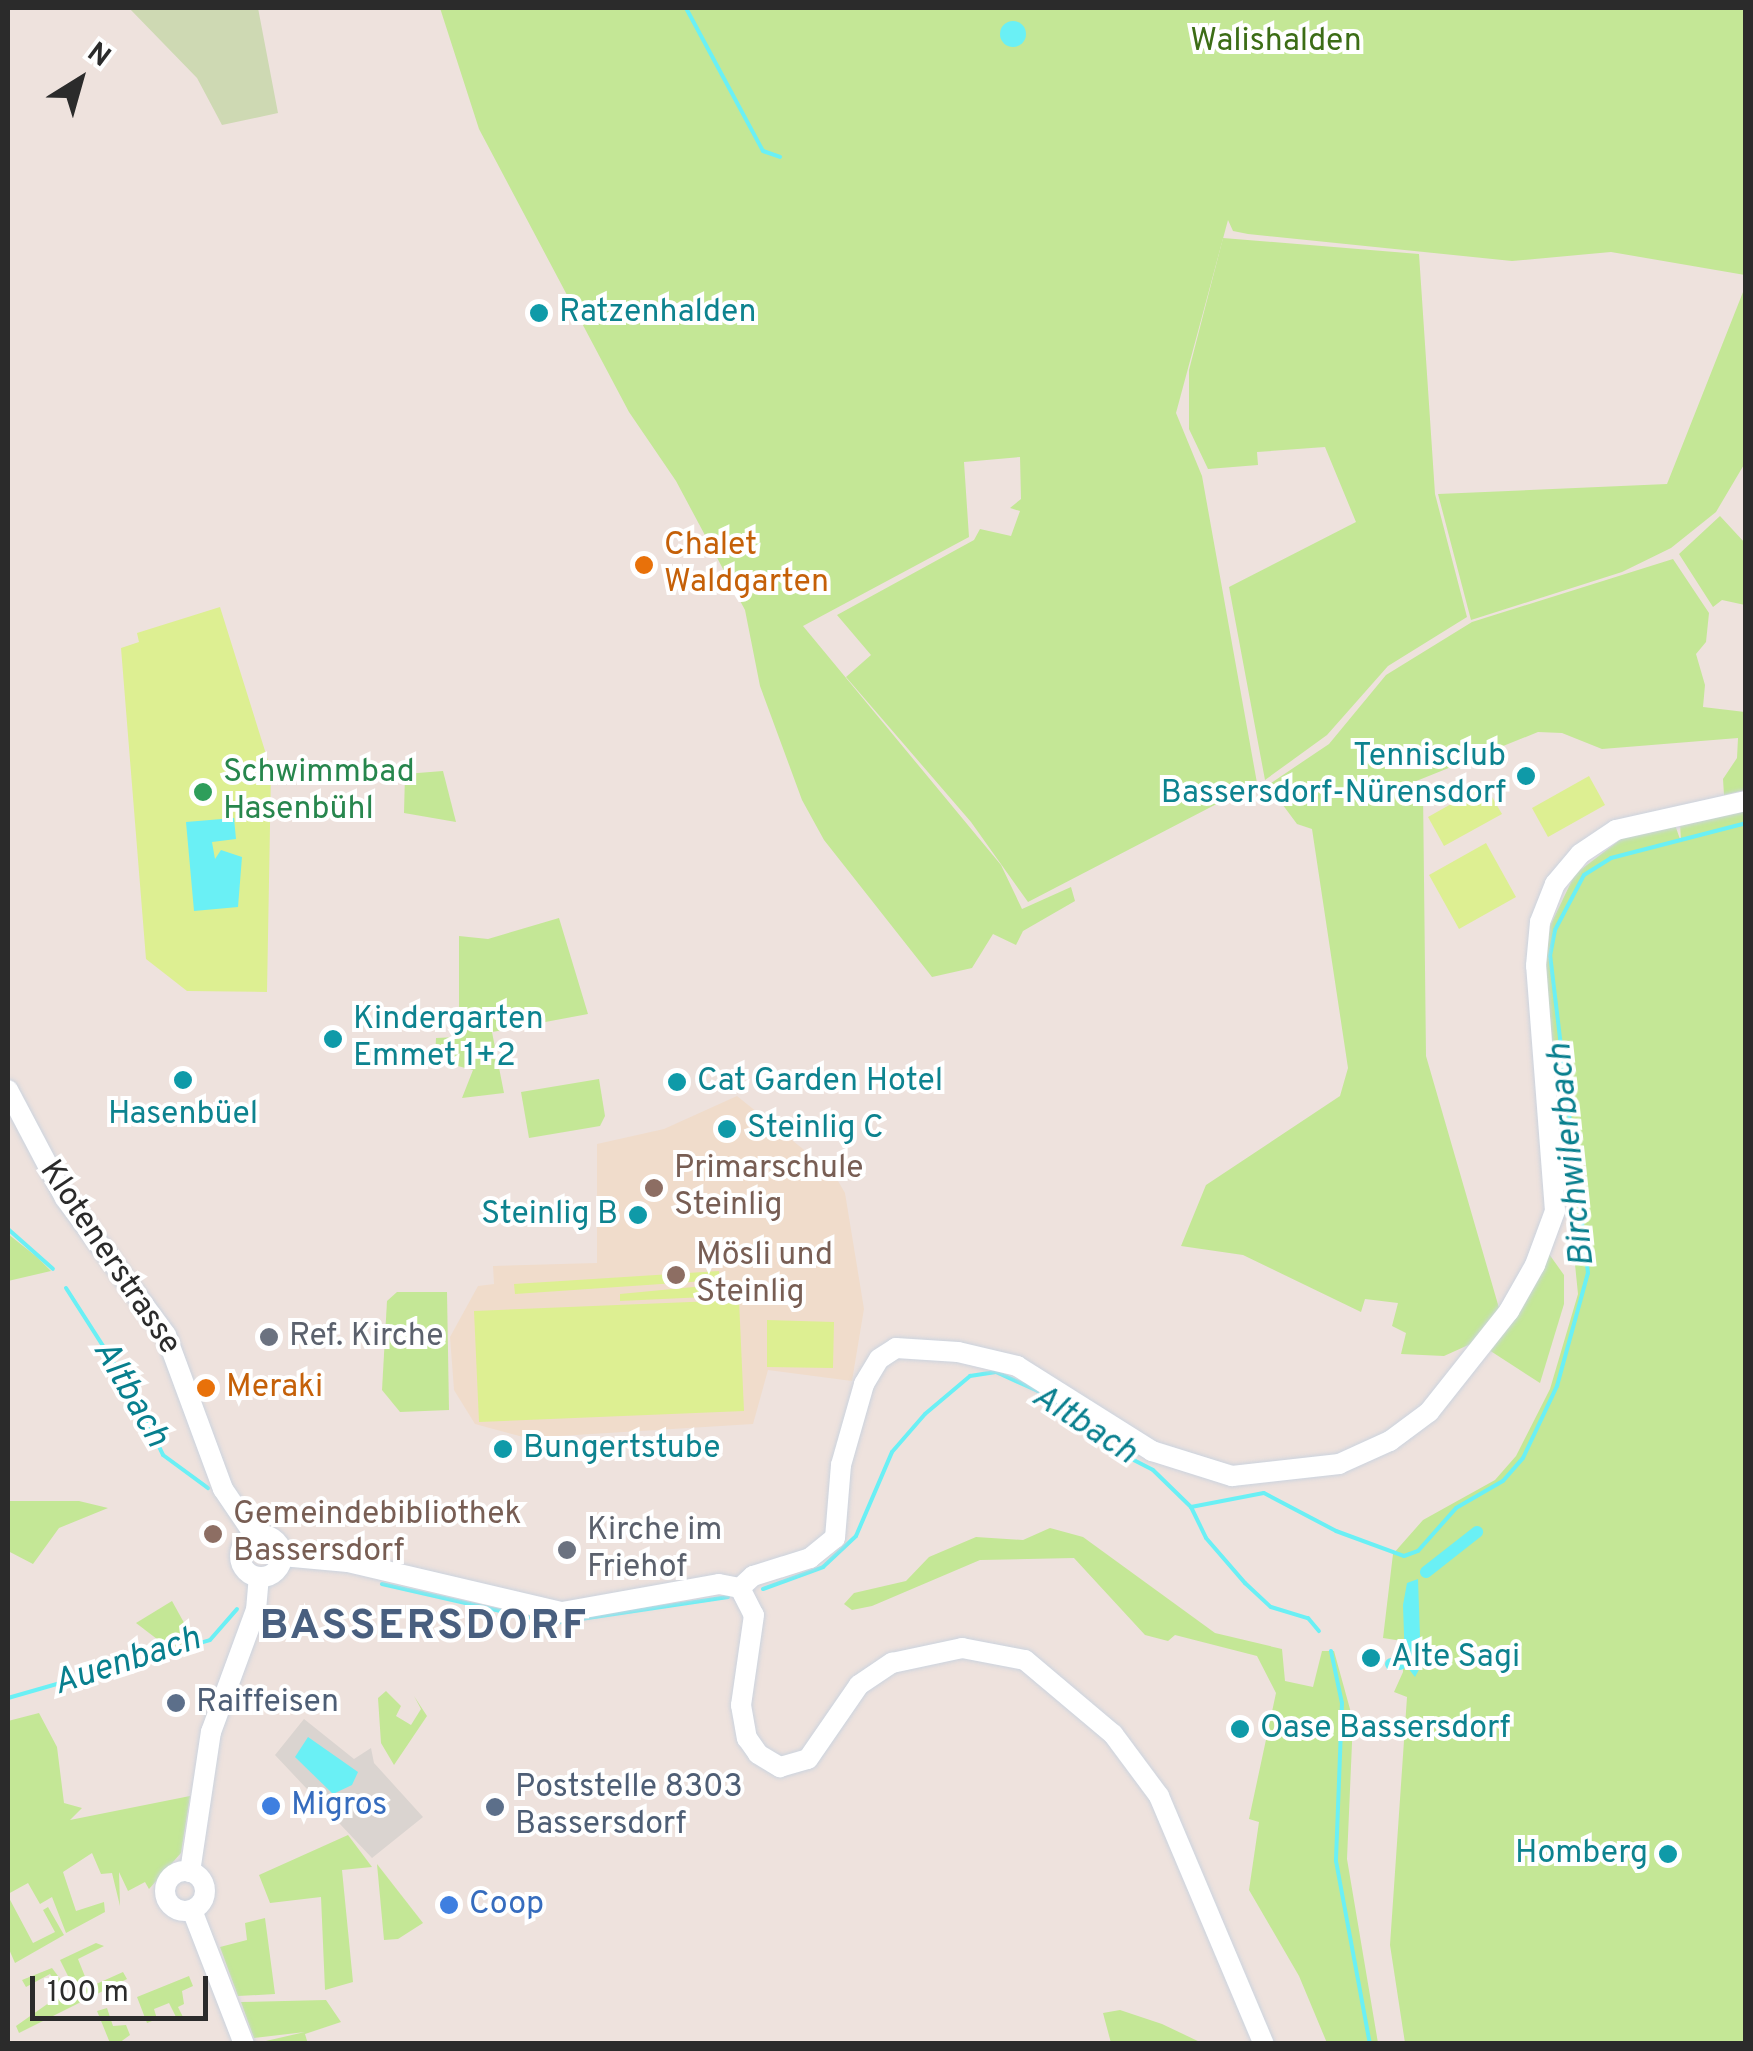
<!DOCTYPE html>
<html>
<head>
<meta charset="utf-8">
<style>
  body { margin:0 }
  #map { position:relative; width:1753px; height:2051px; overflow:hidden; background:#eee2dd; font-family:Overpass,sans-serif }
  div>[style] { position:absolute }
  .education>* { inset:0; background:#f0dccb }
  .green>* { inset:0; background:#c4e796 }
  .cemetery>* { inset:0; background:#ced9b3 }
  .pitch>* { inset:0; background:#ddef92 }
  .plaza>* { inset:0; background:#dad4d0 }
  .water>* { inset:0; background:#6af0f5 }
  .round { border-radius:50% }
  .stream>* { height:4px; margin:-2px; padding:0 2px; transform-origin:2px; border-radius:2px; background:#6af0f5 }
  .canal>* { height:12px; margin:-6px; padding:0 6px; transform-origin:6px; border-radius:6px; background:#6af0f5 }
  .roads { filter:drop-shadow(0 0 2px #cbd3de) drop-shadow(0 0 2px #cbd3de) }
  .secondary>* { height:20px; margin:-10px; padding:0 10px; transform-origin:10px; border-radius:10px; background:#fff }
  .secondary>.ring { margin:-10px; padding:0; box-sizing:content-box; background:none; border:20px solid #fff; border-radius:50% }
  .dots>* { width:28px; height:28px; translate:-50% -50%; box-sizing:border-box; border:5px solid #fff; border-radius:50% }
  span { translate:-50% -50%; white-space:nowrap; text-align:center; line-height:1.15; -webkit-text-stroke:8px #fff; paint-order:stroke }
  .park-label { font-size:32px; color:#3c6d16 }
  .culture-label { font-size:32px; color:#0d838f }
  .left { translate:0 -50%; text-align:left }
  .right { translate:-100% -50%; text-align:right }
  .food-label { font-size:32px; color:#c56008 }
  .leisure-label { font-size:32px; color:#27864d }
  .education-label { font-size:32px; color:#785e54 }
  .street-label { font-size:32px; color:#2b2b2b }
  .worship-label { font-size:32px; color:#5b616d }
  .service-label { font-size:32px; color:#4e5e75 }
  .shop-label { font-size:32px; color:#366cbe }
  .water-label { font-size:35px; color:#087f8e; font-style:italic }
  .district-label { font-size:42px; color:#495f7f; font-weight:700; letter-spacing:2.5px }
  .frame { position:absolute; inset:0; border:10px solid #2b2b2b; pointer-events:none }
  .north { position:absolute; left:30px; top:30px; width:100px; height:100px; -webkit-text-stroke:8px #fff; paint-order:stroke; rotate:37deg; font-size:28px; font-weight:700; line-height:40px; text-align:center; color:#2b2b2b }
  .north::after { content:''; display:block; margin:auto; width:35px; height:45px; background:#2b2b2b; clip-path:polygon(50% 0,100% 100%,50% 72%,0 100%) }
  .scale { position:absolute; left:30px; top:1976px; width:178px; height:45px; box-sizing:border-box; border:5px solid #2b2b2b; border-top:0; padding-left:12px; font-size:30px; line-height:35px; white-space:nowrap; color:#2b2b2b; -webkit-text-stroke:8px #fff; paint-order:stroke }
</style>
</head>
<body>
<div id="map">
  <div class="education">
    <i style="clip-path:polygon(737px 1096px,834px 1174px,845px 1193px,864px 1309px,852px 1381px,768px 1370px,753px 1424px,527px 1438px,475px 1424px,454px 1390px,450px 1337px,478px 1286px,494px 1284px,493px 1266px,597px 1263px,597px 1144px,664px 1129px)"></i>
  </div>
  <div class="green">
    <i style="clip-path:polygon(440px 8px,1745px 8px,1745px 275px,1611px 252px,1512px 261px,1248px 234px,1233px 231px,1228px 220px,1176px 413px,1202px 476px,1257px 783px,1028px 902px,971px 822px,846px 677px,871px 655px,837px 615px,974px 540px,980px 529px,1011px 536px,1020px 511px,1010px 508px,1021px 499px,1020px 457px,964px 462px,969px 537px,803px 626px,1001px 865px,1022px 909px,1071px 887px,1075px 901px,1023px 931px,1016px 945px,993px 934px,972px 968px,932px 977px,824px 840px,802px 800px,760px 686px,745px 610px,676px 481px,629px 412px,479px 129px)"></i>
    <i style="clip-path:polygon(1223px 238px,1419px 254px,1435px 494px,1467px 617px,1388px 666px,1327px 735px,1265px 780px,1229px 587px,1356px 522px,1325px 447px,1257px 452px,1258px 465px,1208px 469px,1189px 429px,1189px 370px)"></i>
    <i style="clip-path:polygon(1745px 287px,1745px 463px,1716px 512px,1671px 548px,1622px 572px,1471px 620px,1438px 494px,1667px 484px)"></i>
    <i style="clip-path:polygon(1720px 516px,1745px 543px,1745px 605px,1722px 600px,1713px 607px,1679px 554px)"></i>
    <i style="clip-path:polygon(1673px 559px,1709px 613px,1706px 642px,1696px 654px,1705px 685px,1703px 707px,1745px 712px,1745px 790px,1724px 795px,1723px 779px,1737px 758px,1738px 738px,1602px 749px,1562px 733px,1538px 732px,1399px 788px,1402px 797px,1423px 790px,1426px 1056px,1499px 1308px,1475px 1342px,1444px 1356px,1401px 1354px,1406px 1333px,1392px 1326px,1398px 1303px,1365px 1299px,1361px 1312px,1243px 1255px,1181px 1246px,1206px 1185px,1340px 1096px,1348px 1068px,1312px 829px,1297px 824px,1268px 785px,1329px 744px,1386px 675px,1472px 622px)"></i>
    <i style="clip-path:polygon(443px 771px,456px 822px,404px 813px,405px 774px)"></i>
    <i style="clip-path:polygon(1745px 809px,1745px 2043px,1405px 2043px,1390px 1945px,1407px 1697px,1394px 1692px,1403px 1672px,1402px 1641px,1383px 1638px,1393px 1554px,1423px 1520px,1495px 1480px,1516px 1456px,1550px 1389px,1578px 1294px,1545px 967px,1550px 926px,1575px 874px,1633px 830px,1674px 822px,1681px 842px,1680px 822px)"></i>
    <i style="clip-path:polygon(559px 918px,588px 1014px,492px 1032px,504px 1093px,462px 1098px,473px 1070px,435px 1060px,436px 1038px,459px 1037px,459px 936px,488px 939px)"></i>
    <i style="clip-path:polygon(599px 1079px,605px 1116px,600px 1126px,529px 1138px,521px 1092px)"></i>
    <i style="clip-path:polygon(8px 1234px,37px 1257px,51px 1271px,8px 1281px)"></i>
    <i style="clip-path:polygon(1549px 1254px,1564px 1275px,1564px 1304px,1540px 1383px,1489px 1350px)"></i>
    <i style="clip-path:polygon(397px 1292px,447px 1292px,449px 1410px,400px 1412px,382px 1390px,387px 1301px)"></i>
    <i style="clip-path:polygon(8px 1501px,79px 1501px,108px 1508px,59px 1528px,33px 1564px,8px 1551px)"></i>
    <i style="clip-path:polygon(1050px 1528px,1083px 1537px,1215px 1633px,1282px 1649px,1285px 1681px,1313px 1687px,1322px 1651px,1334px 1651px,1353px 1720px,1347px 1859px,1378px 2043px,1327px 2043px,1299px 1976px,1249px 1890px,1259px 1822px,1249px 1819px,1276px 1693px,1257px 1656px,1175px 1635px,1168px 1641px,1145px 1635px,1074px 1558px,980px 1560px,872px 1606px,852px 1610px,844px 1604px,854px 1593px,906px 1581px,929px 1557px,976px 1537px,1023px 1540px)"></i>
    <i style="clip-path:polygon(172px 1601px,193px 1639px,170px 1649px,136px 1623px)"></i>
    <i style="clip-path:polygon(386px 1691px,401px 1706px,396px 1716px,411px 1725px,421px 1709px,414px 1696px,427px 1716px,394px 1765px,381px 1743px,378px 1698px)"></i>
    <i style="clip-path:polygon(39px 1713px,57px 1747px,64px 1803px,82px 1808px,70px 1820px,190px 1796px,181px 1853px,149px 1889px,145px 1882px,128px 1891px,119px 1872px,120px 1906px,112px 1873px,101px 1874px,92px 1853px,63px 1872px,76px 1911px,104px 1902px,105px 1912px,66px 1933px,52px 1897px,40px 1904px,28px 1883px,8px 1894px,8px 1721px)"></i>
    <i style="clip-path:polygon(348px 1835px,372px 1867px,342px 1870px,353px 1982px,325px 1990px,321px 1897px,270px 1903px,259px 1875px)"></i>
    <i style="clip-path:polygon(377px 1864px,423px 1923px,398px 1939px,384px 1940px)"></i>
    <i style="clip-path:polygon(8px 1896px,33px 1943px,55px 1932px,43px 1910px,48px 1907px,64px 1935px,15px 1963px,8px 1947px)"></i>
    <i style="clip-path:polygon(265px 1918px,275px 1994px,238px 1996px,220px 1947px,247px 1940px,245px 1923px)"></i>
    <i style="clip-path:polygon(96px 1943px,104px 1946px,78px 1959px,86px 1979px,94px 1985px,123px 1972px,127px 1979px,19px 2033px,16px 2026px,63px 1993px,50px 1974px,26px 1987px,22px 1980px,52px 1968px,64px 1984px,68px 2005px,74px 1988px,60px 1960px)"></i>
    <i style="clip-path:polygon(189px 1976px,193px 1986px,182px 1991px,184px 2004px,178px 2007px,183px 2017px,177px 2019px,169px 2003px,154px 2009px,157px 2019px,147px 2023px,137px 1997px)"></i>
    <i style="clip-path:polygon(326px 2000px,341px 2022px,305px 2034px,308px 2044px,257px 2043px,305px 2032px,254px 2038px,241px 2002px)"></i>
    <i style="clip-path:polygon(107px 2008px,113px 2026px,126px 2025px,130px 2035px,119px 2043px,110px 2043px,97px 2011px)"></i>
    <i style="clip-path:polygon(1120px 2010px,1162px 2024px,1202px 2043px,1111px 2043px,1103px 2013px)"></i>
  </div>
  <div class="cemetery">
    <i style="clip-path:polygon(129px 8px,258px 8px,278px 113px,222px 125px,197px 78px)"></i>
  </div>
  <div class="pitch">
    <i style="clip-path:polygon(220px 607px,271px 770px,267px 992px,187px 991px,146px 959px,121px 648px,139px 642px,137px 633px)"></i>
    <i style="clip-path:polygon(1589px 776px,1605px 805px,1548px 837px,1532px 808px)"></i>
    <i style="clip-path:polygon(1485px 785px,1502px 814px,1444px 846px,1428px 817px)"></i>
    <i style="clip-path:polygon(1486px 843px,1516px 897px,1459px 929px,1429px 875px)"></i>
    <i style="clip-path:polygon(719px 1271px,720px 1280px,515px 1294px,514px 1284px)"></i>
    <i style="clip-path:polygon(704px 1286px,705px 1297px,620px 1301px,620px 1294px)"></i>
    <i style="clip-path:polygon(739px 1300px,744px 1411px,479px 1422px,474px 1311px)"></i>
    <i style="clip-path:polygon(767px 1320px,834px 1322px,833px 1368px,767px 1367px)"></i>
  </div>
  <div class="plaza">
    <i style="clip-path:polygon(304px 1719px,354px 1759px,371px 1748px,374px 1763px,423px 1817px,372px 1858px,275px 1755px)"></i>
  </div>
  <div class="water">
    <i class="round" style="left:1000px;top:21px;width:26px;height:26px"></i>
    <i style="clip-path:polygon(234px 818px,236px 839px,212px 842px,215px 859px,221px 850px,242px 857px,238px 907px,194px 911px,186px 822px)"></i>
    <i style="clip-path:polygon(1418px 1579px,1421px 1666px,1415px 1677px,1405px 1664px,1403px 1605px,1407px 1583px)"></i>
    <i style="clip-path:polygon(308px 1737px,358px 1772px,352px 1785px,333px 1794px,295px 1757px)"></i>
  </div>
  <div class="stream">
    <i style="left:686px;top:8px;width:162px;rotate:61.7deg"></i>
    <i style="left:763px;top:151px;width:18px;rotate:19deg"></i>
    <i style="left:8px;top:1229px;width:60px;rotate:41.6deg"></i>
    <i style="left:66px;top:1288px;width:128px;rotate:57.4deg"></i>
    <i style="left:135px;top:1396px;width:65px;rotate:64.6deg"></i>
    <i style="left:163px;top:1455px;width:56px;rotate:36.3deg"></i>
    <i style="left:1191px;top:1507px;width:74px;rotate:-10.9deg"></i>
    <i style="left:1264px;top:1493px;width:81px;rotate:27.8deg"></i>
    <i style="left:1336px;top:1531px;width:72px;rotate:20.2deg"></i>
    <i style="left:1404px;top:1556px;width:15px;rotate:-20deg"></i>
    <i style="left:1418px;top:1551px;width:57px;rotate:-48.5deg"></i>
    <i style="left:1456px;top:1508px;width:54px;rotate:-29.9deg"></i>
    <i style="left:1503px;top:1481px;width:30px;rotate:-49deg"></i>
    <i style="left:1523px;top:1458px;width:80px;rotate:-64.7deg"></i>
    <i style="left:1557px;top:1386px;width:117px;rotate:-74.7deg"></i>
    <i style="left:1588px;top:1273px;width:319px;rotate:-96.8deg"></i>
    <i style="left:1550px;top:956px;width:26px;rotate:-79deg"></i>
    <i style="left:1555px;top:930px;width:62px;rotate:-62.2deg"></i>
    <i style="left:1584px;top:875px;width:32px;rotate:-32deg"></i>
    <i style="left:1611px;top:858px;width:139px;rotate:-14.5deg"></i>
    <i style="left:382px;top:1584px;width:176px;rotate:12.8deg"></i>
    <i style="left:554px;top:1623px;width:176px;rotate:-8.5deg"></i>
    <i style="left:763px;top:1589px;width:64px;rotate:-20.1deg"></i>
    <i style="left:823px;top:1567px;width:45px;rotate:-43.2deg"></i>
    <i style="left:856px;top:1536px;width:91px;rotate:-66.8deg"></i>
    <i style="left:892px;top:1452px;width:50px;rotate:-49deg"></i>
    <i style="left:925px;top:1414px;width:59px;rotate:-40.2deg"></i>
    <i style="left:970px;top:1376px;width:26px;rotate:-9deg"></i>
    <i style="left:996px;top:1372px;width:46px;rotate:24.3deg"></i>
    <i style="left:1038px;top:1391px;width:101px;rotate:37.3deg"></i>
    <i style="left:1118px;top:1452px;width:39px;rotate:27deg"></i>
    <i style="left:1153px;top:1470px;width:53px;rotate:44.2deg"></i>
    <i style="left:1191px;top:1507px;width:34px;rotate:64deg"></i>
    <i style="left:1206px;top:1538px;width:60px;rotate:49.1deg"></i>
    <i style="left:1245px;top:1583px;width:35px;rotate:43deg"></i>
    <i style="left:1271px;top:1607px;width:39px;rotate:17deg"></i>
    <i style="left:1308px;top:1618px;width:17px;rotate:50deg"></i>
    <i style="left:1331px;top:1651px;width:53px;rotate:78.1deg"></i>
    <i style="left:1342px;top:1703px;width:158px;rotate:92.2deg"></i>
    <i style="left:1336px;top:1861px;width:186px;rotate:79.5deg"></i>
    <i style="left:8px;top:1698px;width:210px;rotate:-16deg"></i>
    <i style="left:210px;top:1640px;width:41px;rotate:-48.9deg"></i>
  </div>
  <div class="canal">
    <i style="left:1426px;top:1572px;width:65px;rotate:-38.1deg"></i>
    <i style="left:1391px;top:1664px;width:9px"></i>
  </div>
  <div class="roads">
    <div class="secondary">
      <i style="left:8px;top:1090px;width:122px;rotate:62.2deg"></i>
      <i style="left:65px;top:1198px;width:170px;rotate:53.6deg"></i>
      <i style="left:166px;top:1335px;width:164px;rotate:69.7deg"></i>
      <i style="left:223px;top:1489px;width:57px;rotate:55.8deg"></i>
      <i class="ring" style="left:240px;top:1535px;width:22px;height:22px"></i>
      <i style="left:282px;top:1556px;width:66px;rotate:5.2deg"></i>
      <i style="left:348px;top:1562px;width:220px;rotate:13.2deg"></i>
      <i style="left:562px;top:1612px;width:159px;rotate:-10.1deg"></i>
      <i style="left:719px;top:1584px;width:21px;rotate:11deg"></i>
      <i style="left:740px;top:1588px;width:30px;rotate:63deg"></i>
      <i style="left:754px;top:1615px;width:91px;rotate:98.2deg"></i>
      <i style="left:741px;top:1705px;width:34px;rotate:80deg"></i>
      <i style="left:747px;top:1738px;width:19px;rotate:55deg"></i>
      <i style="left:758px;top:1754px;width:26px;rotate:31deg"></i>
      <i style="left:780px;top:1767px;width:29px;rotate:-16deg"></i>
      <i style="left:808px;top:1759px;width:90px;rotate:-55.4deg"></i>
      <i style="left:859px;top:1685px;width:40px;rotate:-34deg"></i>
      <i style="left:892px;top:1663px;width:72px;rotate:-12.1deg"></i>
      <i style="left:962px;top:1648px;width:64px;rotate:10.8deg"></i>
      <i style="left:1025px;top:1660px;width:115px;rotate:40.1deg"></i>
      <i style="left:1113px;top:1734px;width:77px;rotate:53.4deg"></i>
      <i style="left:1159px;top:1796px;width:269px;rotate:67.1deg"></i>
      <i style="left:740px;top:1588px;width:18px;rotate:-43deg"></i>
      <i style="left:753px;top:1576px;width:60px;rotate:-17.5deg"></i>
      <i style="left:810px;top:1558px;width:32px;rotate:-39deg"></i>
      <i style="left:835px;top:1538px;width:73px;rotate:-85.3deg"></i>
      <i style="left:841px;top:1465px;width:84px;rotate:-74.1deg"></i>
      <i style="left:864px;top:1384px;width:29px;rotate:-59deg"></i>
      <i style="left:879px;top:1359px;width:20px;rotate:-33deg"></i>
      <i style="left:896px;top:1348px;width:62px;rotate:3.7deg"></i>
      <i style="left:958px;top:1352px;width:61px;rotate:13.3deg"></i>
      <i style="left:1017px;top:1366px;width:160px;rotate:32.2deg"></i>
      <i style="left:1152px;top:1451px;width:84px;rotate:17.4deg"></i>
      <i style="left:1232px;top:1476px;width:108px;rotate:-6.4deg"></i>
      <i style="left:1339px;top:1464px;width:56px;rotate:-24.3deg"></i>
      <i style="left:1390px;top:1441px;width:49px;rotate:-36.6deg"></i>
      <i style="left:1429px;top:1412px;width:129px;rotate:-51.6deg"></i>
      <i style="left:1509px;top:1311px;width:53px;rotate:-60.5deg"></i>
      <i style="left:1535px;top:1265px;width:58px;rotate:-69.7deg"></i>
      <i style="left:1555px;top:1211px;width:246px;rotate:-94.4deg"></i>
      <i style="left:1536px;top:966px;width:44px;rotate:-84.8deg"></i>
      <i style="left:1540px;top:922px;width:41px;rotate:-68.5deg"></i>
      <i style="left:1555px;top:884px;width:39px;rotate:-50deg"></i>
      <i style="left:1580px;top:854px;width:43px;rotate:-33.7deg"></i>
      <i style="left:1616px;top:830px;width:133px;rotate:-12.6deg"></i>
      <i class="ring" style="left:165px;top:1871px;width:20px;height:20px"></i>
      <i style="left:190px;top:1872px;width:142px;rotate:-81.5deg"></i>
      <i style="left:211px;top:1732px;width:130px;rotate:-69.8deg"></i>
      <i style="left:256px;top:1610px;width:33px;rotate:-85deg"></i>
      <i style="left:192px;top:1910px;width:144px;rotate:68.8deg"></i>
    </div>
  </div>
  <div class="dots">
    <i style="left:539px;top:313px;background:#0f9aa8"></i>
    <i style="left:644px;top:565px;background:#e8710a"></i>
    <i style="left:1526px;top:776px;background:#0f9aa8"></i>
    <i style="left:203px;top:792px;background:#2e9e5b"></i>
    <i style="left:333px;top:1039px;background:#0f9aa8"></i>
    <i style="left:183px;top:1080px;background:#0f9aa8"></i>
    <i style="left:677px;top:1082px;background:#0f9aa8"></i>
    <i style="left:727px;top:1129px;background:#0f9aa8"></i>
    <i style="left:654px;top:1188px;background:#8d6e63"></i>
    <i style="left:638px;top:1215px;background:#0f9aa8"></i>
    <i style="left:676px;top:1275px;background:#8d6e63"></i>
    <i style="left:269px;top:1337px;background:#6b7280"></i>
    <i style="left:206px;top:1388px;background:#e8710a"></i>
    <i style="left:503px;top:1449px;background:#0f9aa8"></i>
    <i style="left:213px;top:1534px;background:#8d6e63"></i>
    <i style="left:567px;top:1550px;background:#6b7280"></i>
    <i style="left:1371px;top:1658px;background:#0f9aa8"></i>
    <i style="left:176px;top:1703px;background:#5c6f8a"></i>
    <i style="left:1240px;top:1729px;background:#0f9aa8"></i>
    <i style="left:271px;top:1806px;background:#3f7fe0"></i>
    <i style="left:495px;top:1807px;background:#5c6f8a"></i>
    <i style="left:1668px;top:1854px;background:#0f9aa8"></i>
    <i style="left:449px;top:1905px;background:#3f7fe0"></i>
  </div>
  <div class="park-label">
    <span style="left:1276px;top:42px">Walishalden</span>
  </div>
  <div class="culture-label">
    <span class="left" style="left:559px;top:313px">Ratzenhalden</span>
    <span class="right" style="left:1506px;top:776px">Tennisclub<br>Bassersdorf-Nürensdorf</span>
    <span class="left" style="left:353px;top:1039px">Kindergarten<br>Emmet 1+2</span>
    <span class="left" style="left:697px;top:1082px">Cat Garden Hotel</span>
    <span style="left:183px;top:1115px">Hasenbüel</span>
    <span class="left" style="left:747px;top:1129px">Steinlig C</span>
    <span class="right" style="left:618px;top:1215px">Steinlig B</span>
    <span class="left" style="left:523px;top:1449px">Bungertstube</span>
    <span class="left" style="left:1391px;top:1658px">Alte Sagi</span>
    <span class="left" style="left:1260px;top:1729px">Oase Bassersdorf</span>
    <span class="right" style="left:1648px;top:1854px">Homberg</span>
  </div>
  <div class="food-label">
    <span class="left" style="left:664px;top:565px">Chalet<br>Waldgarten</span>
    <span class="left" style="left:226px;top:1388px">Meraki</span>
  </div>
  <div class="leisure-label">
    <span class="left" style="left:223px;top:792px">Schwimmbad<br>Hasenbühl</span>
  </div>
  <div class="education-label">
    <span class="left" style="left:674px;top:1188px">Primarschule<br>Steinlig</span>
    <span class="left" style="left:696px;top:1275px">Mösli und<br>Steinlig</span>
    <span class="left" style="left:233px;top:1534px">Gemeindebibliothek<br>Bassersdorf</span>
  </div>
  <div class="street-label">
    <span style="left:109px;top:1258px;rotate:56deg">Klotenerstrasse</span>
  </div>
  <div class="worship-label">
    <span class="left" style="left:289px;top:1337px">Ref. Kirche</span>
    <span class="left" style="left:587px;top:1550px">Kirche im<br>Friehof</span>
  </div>
  <div class="service-label">
    <span class="left" style="left:196px;top:1703px">Raiffeisen</span>
    <span class="left" style="left:515px;top:1807px">Poststelle 8303<br>Bassersdorf</span>
  </div>
  <div class="shop-label">
    <span class="left" style="left:291px;top:1806px">Migros</span>
    <span class="left" style="left:469px;top:1905px">Coop</span>
  </div>
  <div class="water-label">
    <span style="left:1572px;top:1155px;rotate:-96deg">Birchwilerbach</span>
    <span style="left:130px;top:1394px;rotate:60deg">Altbach</span>
    <span style="left:1084px;top:1425px;rotate:33deg">Altbach</span>
    <span style="left:127px;top:1662px;rotate:-18deg">Auenbach</span>
  </div>
  <div class="district-label">
    <span style="left:424px;top:1628px">BASSERSDORF</span>
  </div>
  <div class="frame"></div>
  <div class="north">N</div>
  <div class="scale">100 m</div>
</div>
</body>
</html>
